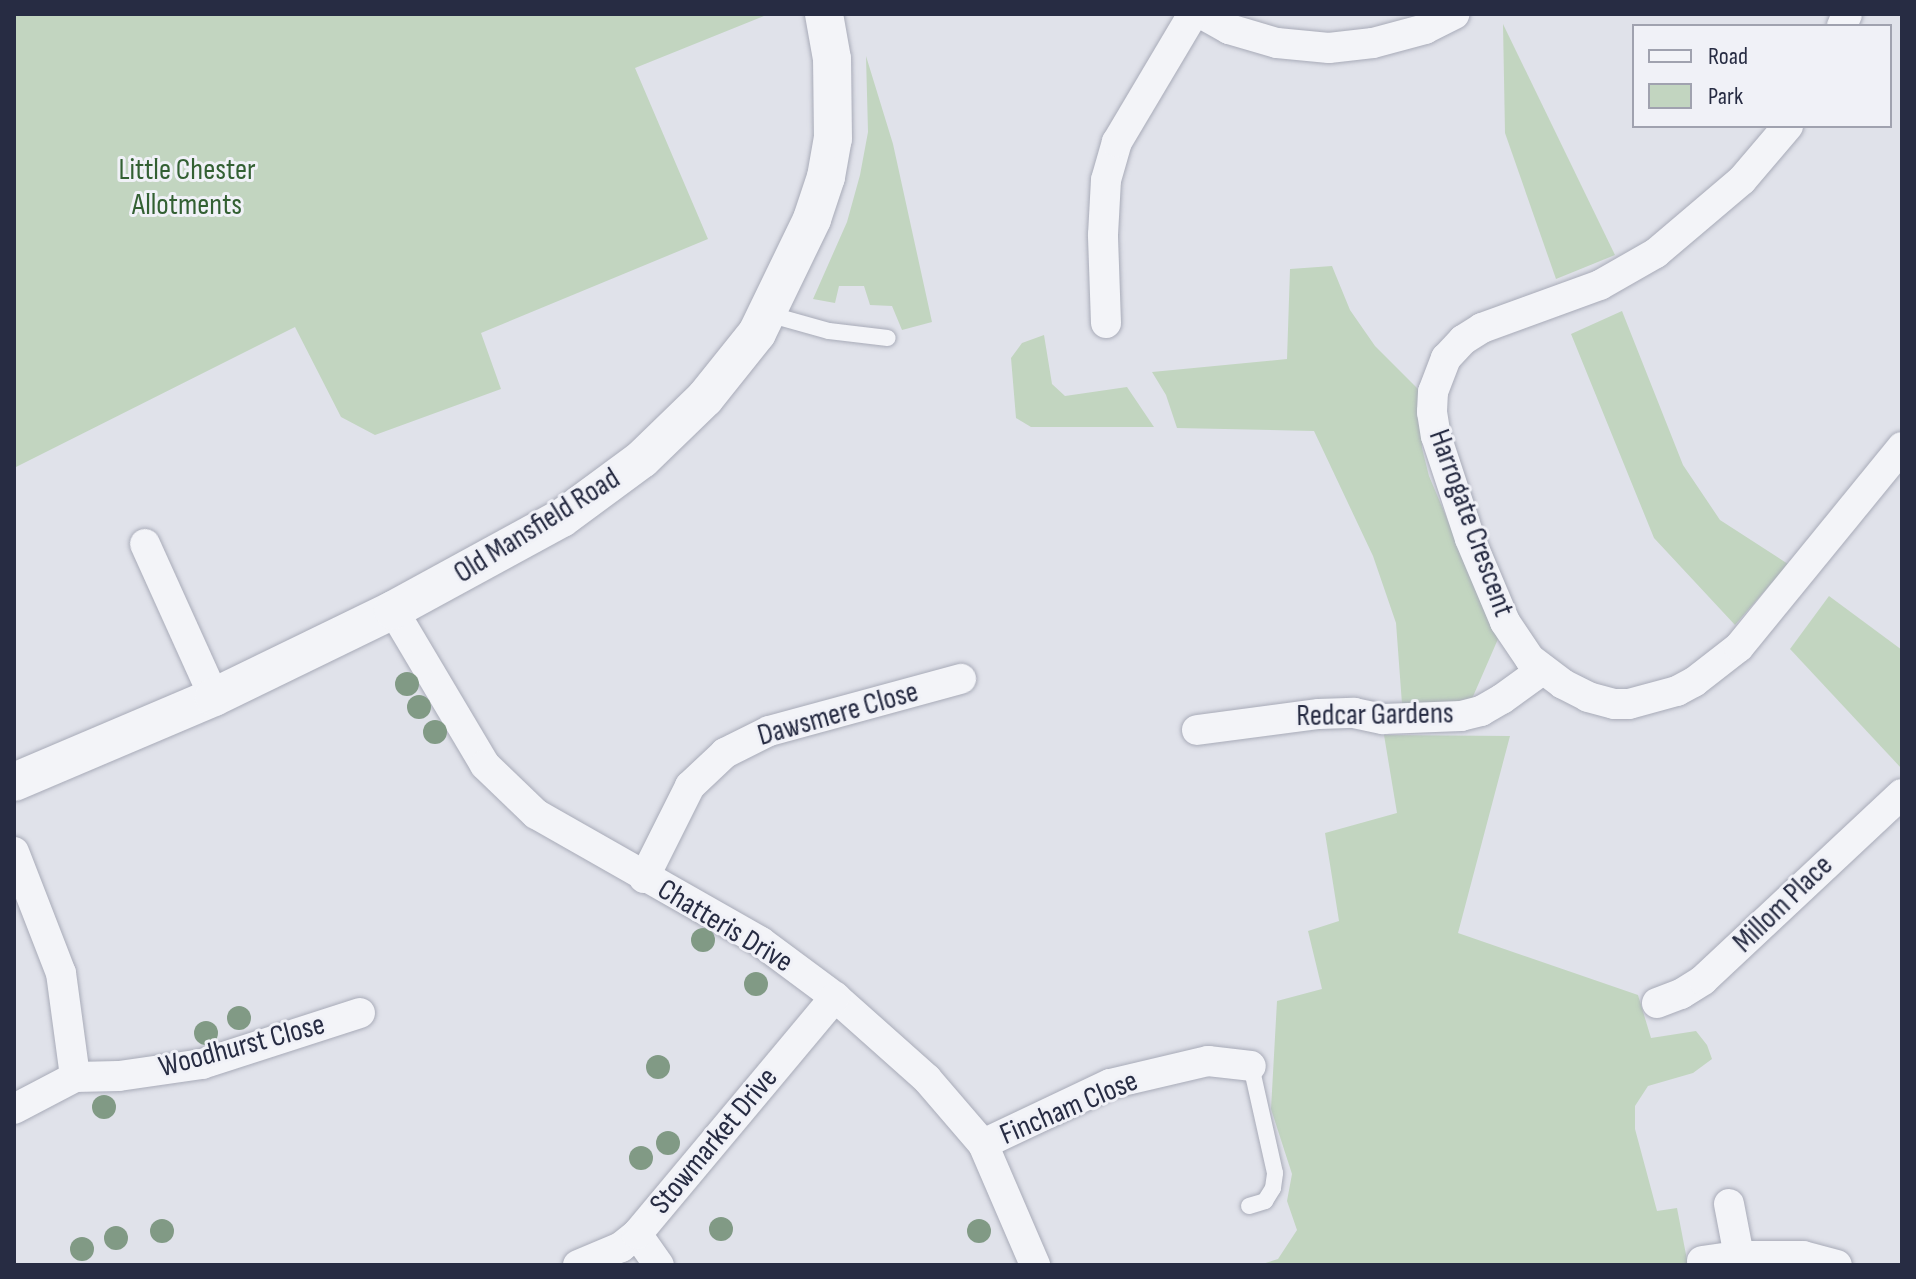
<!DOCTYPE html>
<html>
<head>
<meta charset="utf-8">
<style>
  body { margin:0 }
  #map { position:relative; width:1916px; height:1279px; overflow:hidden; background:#e0e2ea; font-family:"Sofia Sans Condensed",sans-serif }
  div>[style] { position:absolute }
  .green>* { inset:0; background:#c2d5c0 }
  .roads { filter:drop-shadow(0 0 2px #a8abb8) drop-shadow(0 0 2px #a8abb8) }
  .service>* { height:16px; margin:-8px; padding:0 8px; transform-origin:8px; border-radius:8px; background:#f3f4f8 }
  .minor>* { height:30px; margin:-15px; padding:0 15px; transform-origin:15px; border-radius:15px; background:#f3f4f8 }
  .tertiary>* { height:38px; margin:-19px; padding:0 19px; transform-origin:19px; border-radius:19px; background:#f3f4f8 }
  .trees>* { width:24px; height:24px; margin:-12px; border-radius:50%; background:#819a85 }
  span { translate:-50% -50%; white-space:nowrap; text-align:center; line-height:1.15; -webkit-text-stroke:6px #f0f1f7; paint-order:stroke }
  .park-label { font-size:30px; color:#336033 }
  .street-label { font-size:30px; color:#272c43 }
  .frame { position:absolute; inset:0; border:16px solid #272c43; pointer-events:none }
  .legend { position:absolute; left:1632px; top:24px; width:260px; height:104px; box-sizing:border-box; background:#f0f1f7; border:2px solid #a0a2af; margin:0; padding:10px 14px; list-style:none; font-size:24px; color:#272c43 }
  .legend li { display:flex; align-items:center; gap:16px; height:40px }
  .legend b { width:40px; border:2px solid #a0a2af }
</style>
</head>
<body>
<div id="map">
  <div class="green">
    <i style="clip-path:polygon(14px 14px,769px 14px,635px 68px,708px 239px,481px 333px,501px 389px,375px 435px,341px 417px,295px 327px,14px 468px)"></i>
    <i style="clip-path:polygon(1503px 24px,1615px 255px,1556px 279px,1505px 133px)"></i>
    <i style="clip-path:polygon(866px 56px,893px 144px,932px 322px,902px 330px,892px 306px,870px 305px,864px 286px,839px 286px,835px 303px,813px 299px,847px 222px,860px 175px,868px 132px)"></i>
    <i style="clip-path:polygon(1332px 266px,1350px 310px,1375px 346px,1420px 391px,1422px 448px,1429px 476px,1498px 639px,1468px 708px,1402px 704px,1396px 623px,1373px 556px,1314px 431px,1177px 428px,1166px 395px,1152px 372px,1287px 359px,1290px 269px)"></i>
    <i style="clip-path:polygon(1622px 311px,1683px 465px,1720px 520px,1788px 564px,1735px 625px,1654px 538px,1571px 334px)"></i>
    <i style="clip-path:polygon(1044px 335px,1052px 384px,1065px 396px,1127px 387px,1154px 427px,1031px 427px,1016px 418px,1011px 358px,1022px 343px)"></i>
    <i style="clip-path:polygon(1829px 596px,1902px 650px,1902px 769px,1790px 649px)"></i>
    <i style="clip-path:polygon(1384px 735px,1510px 736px,1458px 933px,1638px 995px,1651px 1038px,1696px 1031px,1707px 1045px,1712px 1059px,1693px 1073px,1648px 1086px,1635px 1106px,1635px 1129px,1657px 1211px,1677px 1208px,1688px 1265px,1259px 1265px,1278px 1259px,1297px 1230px,1287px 1201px,1292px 1174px,1271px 1109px,1277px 1001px,1322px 989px,1308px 931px,1339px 921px,1325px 833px,1397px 813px)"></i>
  </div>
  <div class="roads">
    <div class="service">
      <i style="left:768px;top:314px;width:63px;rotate:15.6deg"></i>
      <i style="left:829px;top:331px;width:59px;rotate:6.8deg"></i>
      <i style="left:1249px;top:1206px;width:17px;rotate:-17deg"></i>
      <i style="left:1265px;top:1201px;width:15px;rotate:-58deg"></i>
      <i style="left:1273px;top:1188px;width:15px;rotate:-82deg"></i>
      <i style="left:1275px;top:1173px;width:110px;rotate:-102.6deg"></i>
    </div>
    <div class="minor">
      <i style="left:1202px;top:14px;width:31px;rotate:29deg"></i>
      <i style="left:1229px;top:29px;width:50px;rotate:16.3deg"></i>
      <i style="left:1277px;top:43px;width:52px;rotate:5.5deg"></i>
      <i style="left:1329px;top:48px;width:44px;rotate:-6.5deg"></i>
      <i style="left:1373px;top:43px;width:54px;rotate:-15.1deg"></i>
      <i style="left:1425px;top:29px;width:33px;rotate:-27deg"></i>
      <i style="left:1842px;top:26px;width:13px;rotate:-67deg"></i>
      <i style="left:1788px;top:126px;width:71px;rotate:130.4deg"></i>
      <i style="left:1742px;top:180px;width:113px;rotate:139.7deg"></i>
      <i style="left:1656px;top:253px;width:64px;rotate:150.3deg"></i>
      <i style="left:1600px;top:285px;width:126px;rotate:160deg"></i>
      <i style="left:1482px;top:328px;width:22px;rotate:148deg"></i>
      <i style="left:1463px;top:340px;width:25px;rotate:133deg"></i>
      <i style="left:1446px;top:358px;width:36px;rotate:111deg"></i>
      <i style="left:1433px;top:392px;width:20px;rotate:93deg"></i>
      <i style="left:1432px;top:412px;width:24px;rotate:81deg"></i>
      <i style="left:1436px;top:436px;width:108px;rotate:71.7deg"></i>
      <i style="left:1470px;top:539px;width:90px;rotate:67.1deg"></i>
      <i style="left:1505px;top:622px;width:45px;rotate:56deg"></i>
      <i style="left:1530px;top:659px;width:41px;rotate:37.1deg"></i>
      <i style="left:1563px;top:684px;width:28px;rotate:27deg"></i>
      <i style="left:1588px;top:697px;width:27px;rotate:15deg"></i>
      <i style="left:1614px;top:704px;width:15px"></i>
      <i style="left:1629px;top:704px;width:50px;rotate:-15.2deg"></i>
      <i style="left:1677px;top:691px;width:19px;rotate:-28deg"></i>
      <i style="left:1694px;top:682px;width:57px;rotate:-37.9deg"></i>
      <i style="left:1739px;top:647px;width:258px;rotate:-50.8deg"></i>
      <i style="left:1106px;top:323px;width:88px;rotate:-92deg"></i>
      <i style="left:1103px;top:235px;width:55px;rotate:-86.9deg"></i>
      <i style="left:1106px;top:180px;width:40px;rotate:-74deg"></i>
      <i style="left:1117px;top:142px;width:149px;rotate:-59.3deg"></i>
      <i style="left:145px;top:544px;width:168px;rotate:65.7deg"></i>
      <i style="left:393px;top:610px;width:180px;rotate:59.3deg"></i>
      <i style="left:485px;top:765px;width:71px;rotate:43.9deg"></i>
      <i style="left:536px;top:814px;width:259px;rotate:29.6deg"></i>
      <i style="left:761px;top:942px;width:92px;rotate:36.6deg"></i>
      <i style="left:835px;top:997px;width:123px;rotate:41.7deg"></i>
      <i style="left:927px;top:1079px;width:86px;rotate:49.3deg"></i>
      <i style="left:983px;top:1144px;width:132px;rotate:66.7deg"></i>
      <i style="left:1197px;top:730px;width:123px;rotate:-7.5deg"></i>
      <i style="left:1319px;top:714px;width:35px;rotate:-2deg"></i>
      <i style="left:1354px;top:713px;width:30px;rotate:12deg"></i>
      <i style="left:1383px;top:719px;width:78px;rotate:-2.2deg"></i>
      <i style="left:1461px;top:716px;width:21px;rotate:-14deg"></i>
      <i style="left:1481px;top:711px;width:24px;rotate:-30deg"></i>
      <i style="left:1502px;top:699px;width:49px;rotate:-35.9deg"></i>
      <i style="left:14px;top:852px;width:130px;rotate:68.8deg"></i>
      <i style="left:61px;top:973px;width:105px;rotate:82.3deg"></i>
      <i style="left:644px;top:878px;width:103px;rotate:-63.4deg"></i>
      <i style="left:690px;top:786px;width:48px;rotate:-43.3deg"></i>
      <i style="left:725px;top:753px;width:49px;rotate:-26.6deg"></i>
      <i style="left:769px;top:731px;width:199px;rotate:-15.2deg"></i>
      <i style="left:1657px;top:1003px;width:26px;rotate:-21deg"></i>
      <i style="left:1681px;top:994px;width:26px;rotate:-32deg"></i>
      <i style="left:1703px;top:980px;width:272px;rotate:-43.1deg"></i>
      <i style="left:14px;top:1109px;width:69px;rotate:-27.7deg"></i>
      <i style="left:75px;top:1077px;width:44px;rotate:-1.3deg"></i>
      <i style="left:119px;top:1076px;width:84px;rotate:-8.2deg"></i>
      <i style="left:202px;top:1064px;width:166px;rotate:-17.9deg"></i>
      <i style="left:983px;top:1144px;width:140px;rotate:-25.3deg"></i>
      <i style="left:1110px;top:1084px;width:101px;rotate:-13.2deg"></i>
      <i style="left:1208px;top:1061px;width:43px;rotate:6.6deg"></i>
      <i style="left:1729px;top:1204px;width:53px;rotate:79.1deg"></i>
      <i style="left:637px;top:1234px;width:38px;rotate:55deg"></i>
      <i style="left:1702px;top:1261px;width:37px;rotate:-8deg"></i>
      <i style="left:1739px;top:1256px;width:64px"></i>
      <i style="left:1803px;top:1256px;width:35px;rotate:15deg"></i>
      <i style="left:578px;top:1265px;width:47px;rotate:-22.7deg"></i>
      <i style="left:621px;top:1247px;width:21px;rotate:-39deg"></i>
      <i style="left:637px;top:1234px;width:309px;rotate:-50.1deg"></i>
    </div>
    <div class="tertiary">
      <i style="left:14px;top:782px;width:217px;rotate:-23deg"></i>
      <i style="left:214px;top:697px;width:199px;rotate:-25.9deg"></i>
      <i style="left:393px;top:610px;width:192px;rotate:-28.6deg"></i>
      <i style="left:562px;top:518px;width:99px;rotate:-36.4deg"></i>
      <i style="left:642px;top:459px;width:88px;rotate:-44.1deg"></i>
      <i style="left:705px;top:398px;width:83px;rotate:-51.3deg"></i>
      <i style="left:757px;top:333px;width:127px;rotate:-64.2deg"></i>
      <i style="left:812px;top:219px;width:44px;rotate:-71.6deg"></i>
      <i style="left:826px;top:177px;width:39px;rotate:-80deg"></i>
      <i style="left:833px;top:139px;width:80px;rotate:-90.7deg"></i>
      <i style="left:832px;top:59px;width:46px;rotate:-100.1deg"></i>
    </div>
  </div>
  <div class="trees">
    <i style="left:407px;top:684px"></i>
    <i style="left:419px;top:707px"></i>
    <i style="left:435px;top:732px"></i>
    <i style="left:703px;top:940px"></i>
    <i style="left:756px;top:984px"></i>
    <i style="left:239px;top:1018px"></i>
    <i style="left:206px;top:1033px"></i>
    <i style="left:658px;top:1067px"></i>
    <i style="left:104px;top:1107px"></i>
    <i style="left:668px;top:1143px"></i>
    <i style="left:641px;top:1158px"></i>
    <i style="left:721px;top:1229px"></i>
    <i style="left:162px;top:1231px"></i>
    <i style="left:979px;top:1231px"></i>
    <i style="left:116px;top:1238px"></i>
    <i style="left:82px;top:1249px"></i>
  </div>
  <div class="park-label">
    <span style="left:187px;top:187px">Little Chester<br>Allotments</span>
  </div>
  <div class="street-label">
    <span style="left:1471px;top:523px;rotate:70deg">Harrogate Crescent</span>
    <span style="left:537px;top:526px;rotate:-32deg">Old Mansfield Road</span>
    <span style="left:838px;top:714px;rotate:-16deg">Dawsmere Close</span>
    <span style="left:1375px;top:715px;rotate:-1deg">Redcar Gardens</span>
    <span style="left:1783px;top:904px;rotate:-44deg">Millom Place</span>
    <span style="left:725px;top:926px;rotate:31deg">Chatteris Drive</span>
    <span style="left:242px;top:1046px;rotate:-15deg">Woodhurst Close</span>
    <span style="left:1069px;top:1108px;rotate:-23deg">Fincham Close</span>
    <span style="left:714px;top:1141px;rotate:-50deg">Stowmarket Drive</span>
  </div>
  <div class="frame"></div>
  <ul class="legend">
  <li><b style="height:10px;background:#f3f4f8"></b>Road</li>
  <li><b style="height:22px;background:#c2d5c0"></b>Park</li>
  </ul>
</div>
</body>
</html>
